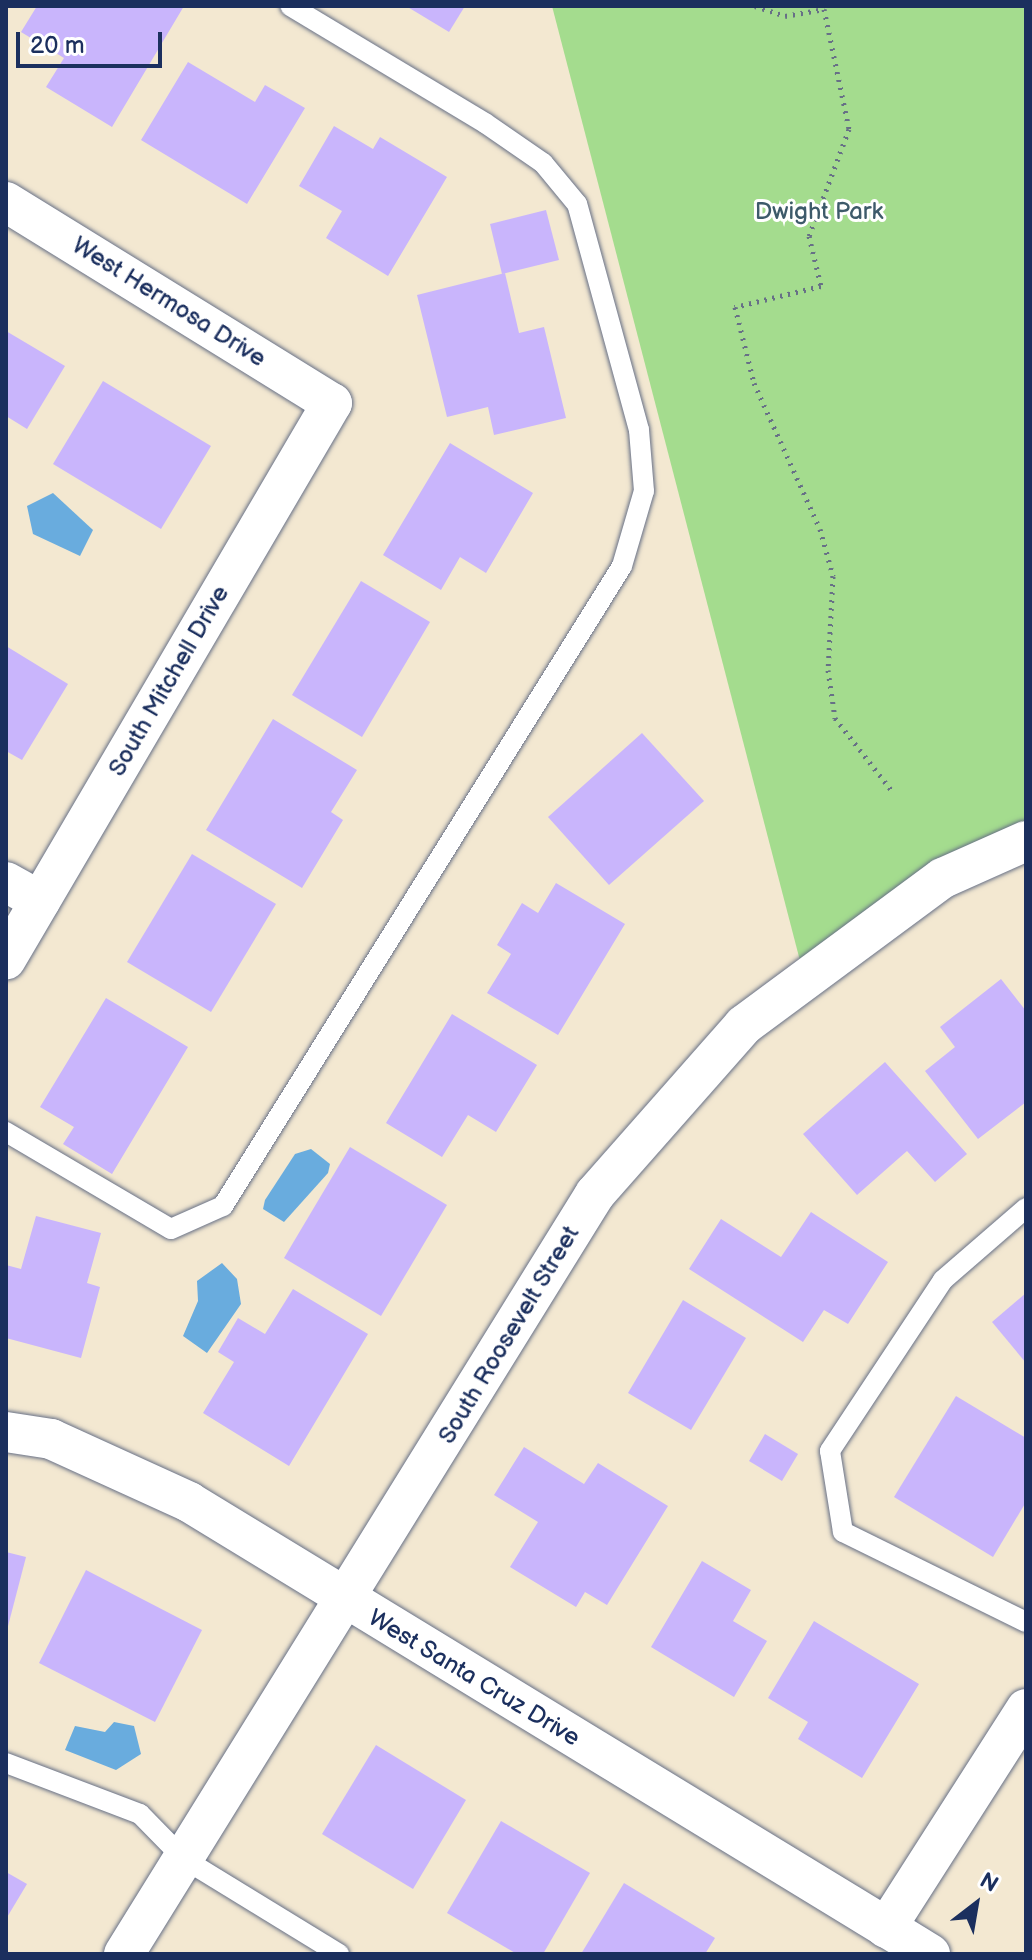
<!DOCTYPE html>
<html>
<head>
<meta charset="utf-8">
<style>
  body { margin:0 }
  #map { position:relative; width:1032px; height:1960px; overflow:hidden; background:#f3e8d1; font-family:"Balsamiq Sans",sans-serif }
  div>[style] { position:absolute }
  .green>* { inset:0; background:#a4dc8e }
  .water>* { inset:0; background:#69acde }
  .building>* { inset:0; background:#c9b5fc }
  .path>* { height:5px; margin-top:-2.5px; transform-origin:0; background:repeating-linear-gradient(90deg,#677086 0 2px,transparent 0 8px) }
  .roads { filter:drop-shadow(0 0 2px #677086) drop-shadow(0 0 2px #677086) }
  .lane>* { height:20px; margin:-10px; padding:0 10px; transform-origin:10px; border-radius:10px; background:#fff }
  .street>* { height:40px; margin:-20px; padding:0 20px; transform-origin:20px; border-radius:20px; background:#fff }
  span { translate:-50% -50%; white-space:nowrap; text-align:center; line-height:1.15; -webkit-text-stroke:6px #fff; paint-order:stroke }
  .park-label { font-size:24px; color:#3d5a6a }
  .street-label { font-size:24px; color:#1b2f5e }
  .frame { position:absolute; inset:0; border:8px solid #1b2f5e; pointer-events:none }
  .north { position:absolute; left:936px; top:1864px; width:80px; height:80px; -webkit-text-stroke:6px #fff; paint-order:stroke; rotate:31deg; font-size:22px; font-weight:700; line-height:32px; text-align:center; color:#1b2f5e }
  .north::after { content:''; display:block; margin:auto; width:28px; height:36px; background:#1b2f5e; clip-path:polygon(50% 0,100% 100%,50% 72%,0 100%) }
  .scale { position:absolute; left:16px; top:32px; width:146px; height:36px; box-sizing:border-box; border:4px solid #1b2f5e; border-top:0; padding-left:10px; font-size:24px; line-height:28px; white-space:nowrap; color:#1b2f5e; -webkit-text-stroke:6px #fff; paint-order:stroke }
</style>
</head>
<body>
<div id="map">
  <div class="green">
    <i style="clip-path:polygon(552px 6px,1026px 6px,1026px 841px,805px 980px)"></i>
  </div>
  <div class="water">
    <i style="clip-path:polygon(53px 493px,93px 530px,80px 556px,33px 534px,27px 506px)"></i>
    <i style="clip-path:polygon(311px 1149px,330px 1164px,328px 1173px,284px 1222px,263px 1209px,265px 1200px,295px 1154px)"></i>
    <i style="clip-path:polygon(222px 1263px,237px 1279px,241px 1304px,207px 1353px,183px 1336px,198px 1301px,197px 1281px)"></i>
    <i style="clip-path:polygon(114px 1722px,134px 1726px,141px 1754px,116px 1770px,65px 1750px,75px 1726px,105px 1732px)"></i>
  </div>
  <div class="building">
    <i style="clip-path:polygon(37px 6px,120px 8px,184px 6px,112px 127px,46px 87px,64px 58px,21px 32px)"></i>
    <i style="clip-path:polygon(406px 6px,465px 6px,449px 32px)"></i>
    <i style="clip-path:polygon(188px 62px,255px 102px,265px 85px,305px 108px,247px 204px,141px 140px)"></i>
    <i style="clip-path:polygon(334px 126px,373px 149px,380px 137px,447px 177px,388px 276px,326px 238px,342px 211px,299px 186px)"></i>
    <i style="clip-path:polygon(546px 210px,559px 260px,502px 274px,490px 224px)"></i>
    <i style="clip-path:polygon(505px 273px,519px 333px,544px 327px,566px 418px,494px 435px,488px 407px,447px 417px,417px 295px)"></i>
    <i style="clip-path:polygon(6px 331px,65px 366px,27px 429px,6px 416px)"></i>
    <i style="clip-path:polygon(103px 381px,211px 446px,161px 529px,53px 464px)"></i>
    <i style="clip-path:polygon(450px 443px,533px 493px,486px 573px,460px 557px,441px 590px,383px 555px)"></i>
    <i style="clip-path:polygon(361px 581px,430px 622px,362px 737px,292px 695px)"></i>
    <i style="clip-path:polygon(6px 646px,68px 684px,22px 760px,6px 751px)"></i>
    <i style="clip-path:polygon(273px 719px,357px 770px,331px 812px,343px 820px,302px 888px,206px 830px)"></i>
    <i style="clip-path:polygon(642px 733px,704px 801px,609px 885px,548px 817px)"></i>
    <i style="clip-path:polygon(192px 854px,276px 904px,211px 1012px,127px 962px)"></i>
    <i style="clip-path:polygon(556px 883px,625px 924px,558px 1035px,487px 993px,511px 954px,497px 945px,522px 903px,538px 913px)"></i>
    <i style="clip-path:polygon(1001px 979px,1026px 1011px,1026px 1102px,978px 1139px,925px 1071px,955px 1047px,940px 1027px)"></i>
    <i style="clip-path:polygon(106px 998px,188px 1047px,112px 1174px,63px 1144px,74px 1127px,40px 1107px)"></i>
    <i style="clip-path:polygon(452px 1014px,537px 1065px,496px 1132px,468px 1115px,442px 1157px,386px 1123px)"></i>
    <i style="clip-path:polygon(885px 1062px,967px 1154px,935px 1182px,907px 1151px,857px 1195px,803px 1134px)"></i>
    <i style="clip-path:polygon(350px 1147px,447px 1205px,381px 1316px,284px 1258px)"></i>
    <i style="clip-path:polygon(811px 1212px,888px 1262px,848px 1324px,824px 1310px,803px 1342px,689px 1269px,721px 1219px,781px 1257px)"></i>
    <i style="clip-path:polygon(36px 1216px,101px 1233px,87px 1283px,100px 1287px,81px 1358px,6px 1338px,6px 1265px,21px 1269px)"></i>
    <i style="clip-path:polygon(293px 1289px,368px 1334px,289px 1466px,203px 1413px,234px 1362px,218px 1352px,238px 1318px,265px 1334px)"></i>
    <i style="clip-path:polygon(1026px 1293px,1026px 1363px,992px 1322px)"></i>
    <i style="clip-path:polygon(683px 1300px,746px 1338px,691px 1430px,628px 1393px)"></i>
    <i style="clip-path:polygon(956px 1396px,1026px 1438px,1026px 1502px,993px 1557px,894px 1497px)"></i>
    <i style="clip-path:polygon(765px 1434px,798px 1454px,782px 1481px,749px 1461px)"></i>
    <i style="clip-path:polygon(524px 1447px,584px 1484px,598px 1463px,668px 1506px,607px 1605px,585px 1592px,576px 1607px,510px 1567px,538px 1522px,494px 1495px)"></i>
    <i style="clip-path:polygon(6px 1552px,26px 1557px,7px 1630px,6px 1630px)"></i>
    <i style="clip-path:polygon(702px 1561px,751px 1590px,733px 1621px,767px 1641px,734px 1697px,651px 1647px)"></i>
    <i style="clip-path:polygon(86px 1570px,202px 1630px,155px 1722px,39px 1663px)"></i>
    <i style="clip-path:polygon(814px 1621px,919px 1684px,862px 1778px,798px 1739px,808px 1722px,768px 1698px)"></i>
    <i style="clip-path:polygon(376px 1745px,466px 1800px,413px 1889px,322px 1834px)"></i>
    <i style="clip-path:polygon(501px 1821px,590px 1873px,543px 1954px,517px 1954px,447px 1913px)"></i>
    <i style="clip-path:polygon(6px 1872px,27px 1884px,6px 1919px)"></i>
    <i style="clip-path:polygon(624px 1883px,715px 1938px,705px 1954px,581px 1954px)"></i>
  </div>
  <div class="path">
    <i style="left:755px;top:6px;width:32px;rotate:18deg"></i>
    <i style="left:785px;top:16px;width:40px;rotate:-10deg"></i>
    <i style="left:824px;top:9px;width:123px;rotate:78.2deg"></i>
    <i style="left:849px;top:129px;width:114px;rotate:110.5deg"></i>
    <i style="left:809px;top:236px;width:51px;rotate:76.5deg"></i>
    <i style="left:821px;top:286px;width:89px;rotate:166.3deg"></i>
    <i style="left:735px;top:307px;width:78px;rotate:76deg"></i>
    <i style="left:754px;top:383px;width:160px;rotate:65.7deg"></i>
    <i style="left:820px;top:529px;width:49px;rotate:74.5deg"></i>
    <i style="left:833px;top:576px;width:94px;rotate:93deg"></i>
    <i style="left:828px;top:670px;width:49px;rotate:81.7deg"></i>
    <i style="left:835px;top:718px;width:93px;rotate:52deg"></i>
  </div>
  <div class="roads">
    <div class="lane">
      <i style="left:6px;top:1132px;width:191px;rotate:30.5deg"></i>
      <i style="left:171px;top:1229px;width:57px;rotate:-23.9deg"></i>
      <i style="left:223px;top:1206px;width:754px;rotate:-58.06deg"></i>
      <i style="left:622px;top:566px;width:78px;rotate:-73.7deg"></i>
      <i style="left:644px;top:491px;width:61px;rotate:-94.7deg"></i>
      <i style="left:639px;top:430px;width:234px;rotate:-105.3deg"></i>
      <i style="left:577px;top:204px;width:53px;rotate:-129.7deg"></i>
      <i style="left:543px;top:163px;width:70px;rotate:-145.4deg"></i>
      <i style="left:485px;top:123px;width:227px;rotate:-149deg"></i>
      <i style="left:1026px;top:1208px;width:110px;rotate:139.1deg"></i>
      <i style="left:943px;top:1280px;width:205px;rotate:123.5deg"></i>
      <i style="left:830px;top:1451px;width:82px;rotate:80.9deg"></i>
      <i style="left:843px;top:1532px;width:204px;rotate:26.2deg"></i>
      <i style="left:6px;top:1763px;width:143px;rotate:20.8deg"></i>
      <i style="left:140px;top:1814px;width:63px;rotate:45.6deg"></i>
      <i style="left:184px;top:1859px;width:182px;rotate:31.5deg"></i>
    </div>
    <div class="street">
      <i style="left:6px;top:202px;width:383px;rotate:31.7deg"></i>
      <i style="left:332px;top:403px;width:645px;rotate:120.38deg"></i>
      <i style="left:6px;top:882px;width:39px;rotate:29deg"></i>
      <i style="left:6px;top:1432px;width:46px;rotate:8.8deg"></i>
      <i style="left:51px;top:1439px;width:152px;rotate:24.5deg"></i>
      <i style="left:189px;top:1502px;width:868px;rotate:31.38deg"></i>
      <i style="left:886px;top:1928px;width:260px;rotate:-57.4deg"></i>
      <i style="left:124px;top:1954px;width:894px;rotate:-58.21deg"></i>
      <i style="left:595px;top:1194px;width:225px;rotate:-48.6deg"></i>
      <i style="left:744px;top:1025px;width:247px;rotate:-36.5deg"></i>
      <i style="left:943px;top:878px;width:91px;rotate:-24deg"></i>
    </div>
  </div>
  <div class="park-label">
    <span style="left:819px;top:212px">Dwight Park</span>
  </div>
  <div class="street-label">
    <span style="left:169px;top:302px;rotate:32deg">West Hermosa Drive</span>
    <span style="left:169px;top:681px;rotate:-60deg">South Mitchell Drive</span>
    <span style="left:509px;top:1335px;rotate:-59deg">South Roosevelt Street</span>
    <span style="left:474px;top:1678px;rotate:31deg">West Santa Cruz Drive</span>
  </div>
  <div class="frame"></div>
  <div class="north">N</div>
  <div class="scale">20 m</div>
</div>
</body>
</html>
